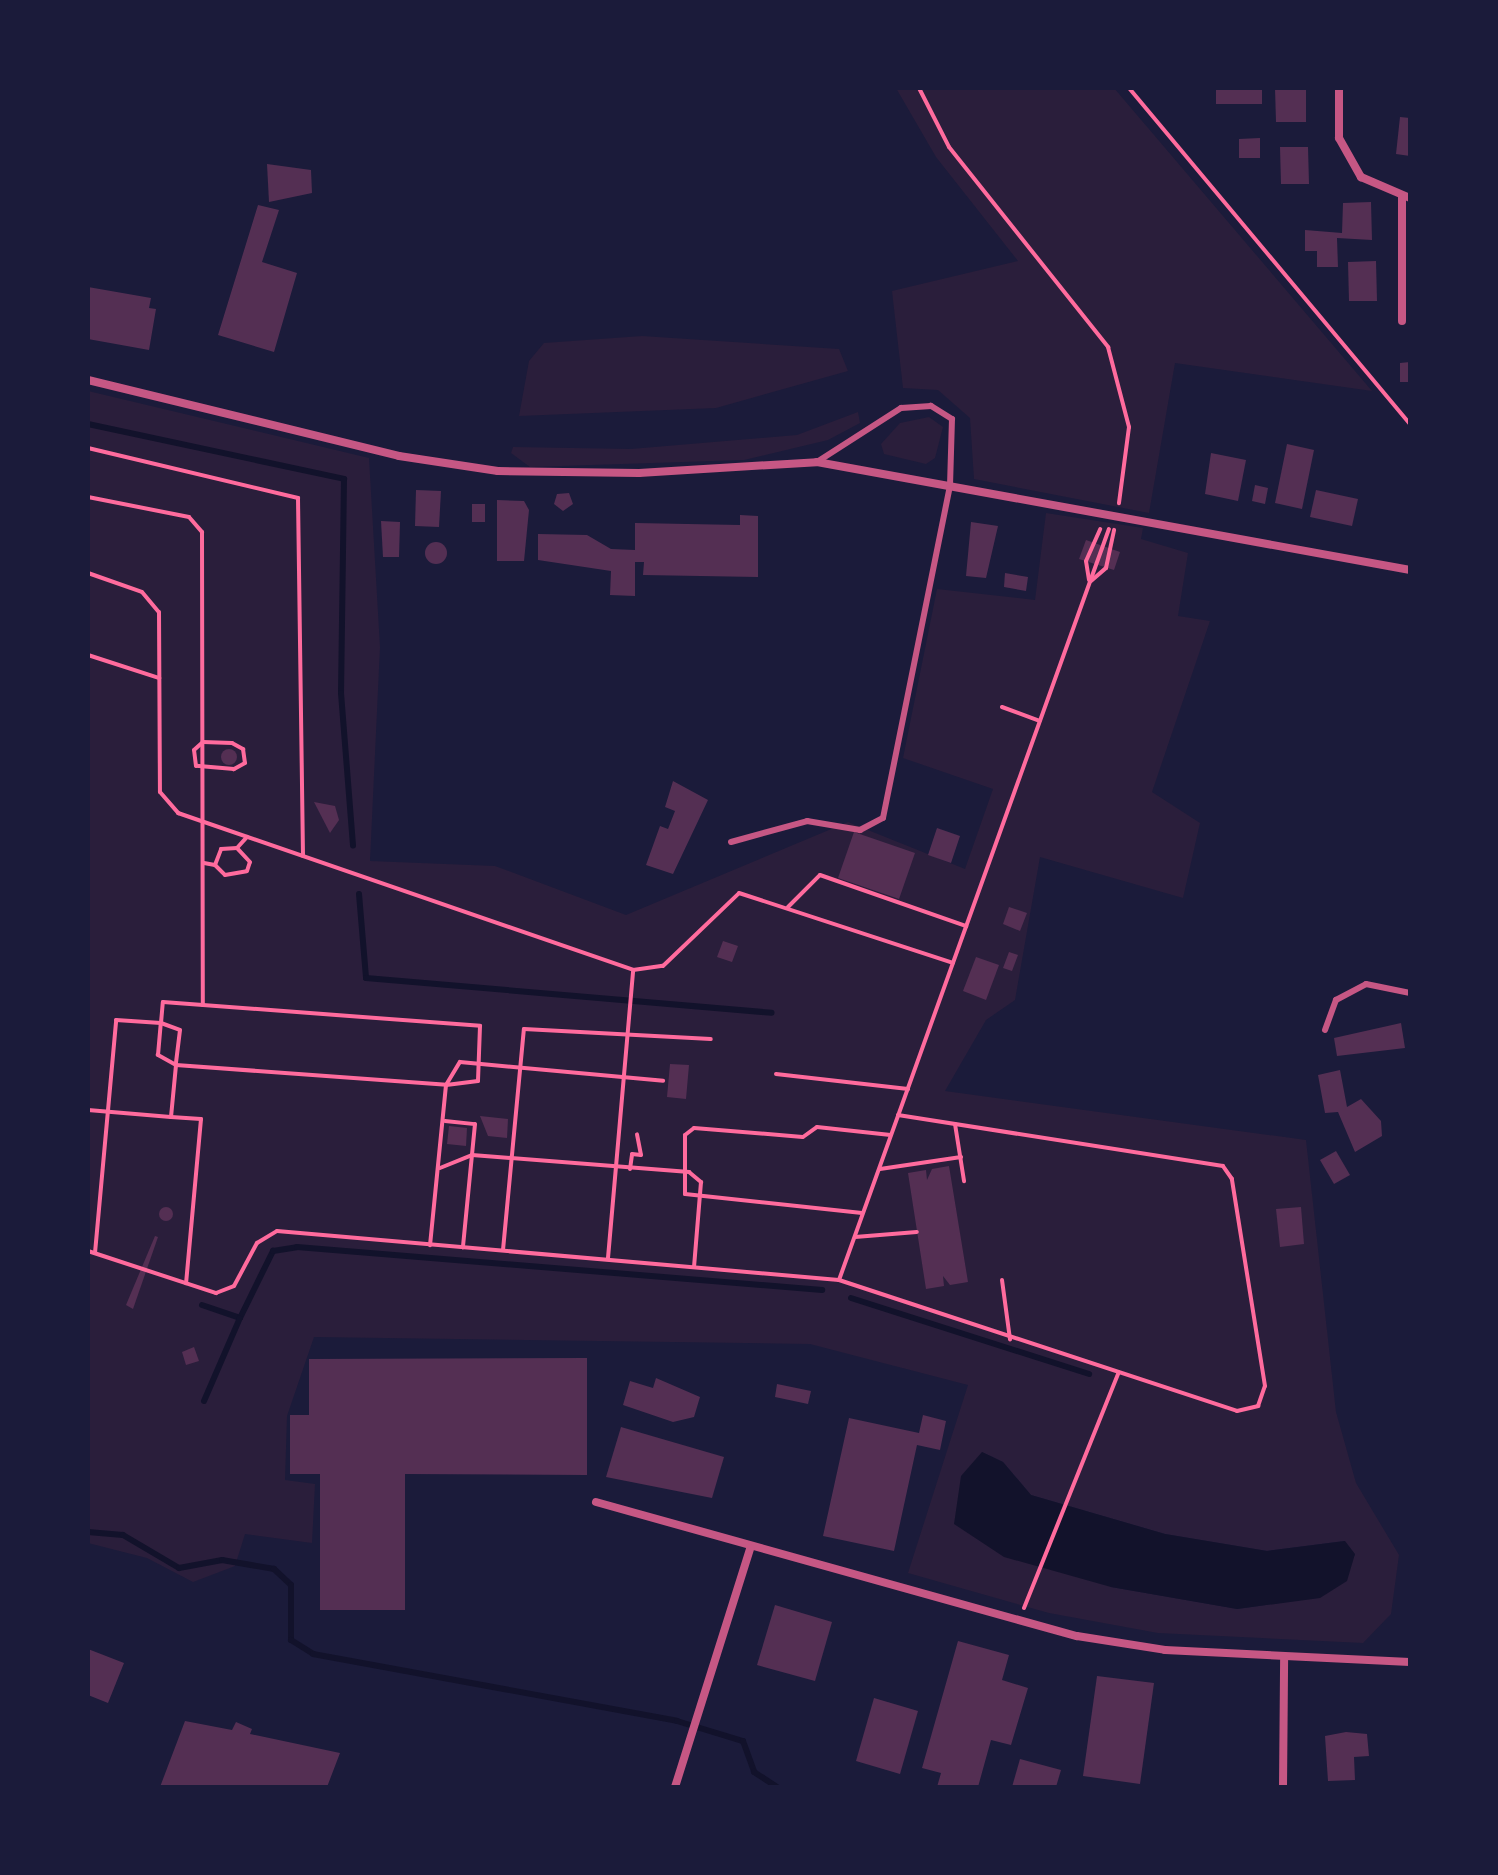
<!DOCTYPE html>
<html>
<head>
<meta charset="utf-8">
<style>
  body { margin:0 }
  #map { position:relative; width:1498px; height:1875px; overflow:hidden; background:#1b1b3a; font-family:"PT Sans",sans-serif }
  div>[style] { position:absolute }
  .green>* { inset:0; background:#2a1e3b }
  .water>* { inset:0; background:#12122b }
  .stream>* { height:6px; margin:-3px; padding:0 3px; transform-origin:3px; border-radius:3px; background:#12122b }
  .building>* { inset:0; background:#542f53 }
  .round { border-radius:50% }
  .path>* { height:4px; margin:-2px; padding:0 2px; transform-origin:2px; border-radius:2px; background:#ff6b9d }
  .service>* { height:6px; margin:-3px; padding:0 3px; transform-origin:3px; border-radius:3px; background:#c65784 }
  .minor>* { height:8px; margin:-4px; padding:0 4px; transform-origin:4px; border-radius:4px; background:#c65784 }
  span { translate:-50% -50%; white-space:nowrap; text-align:center; line-height:1.15; -webkit-text-stroke:6px #1b1b3a; paint-order:stroke }
  .frame { position:absolute; inset:0; border:90px solid #1b1b3a; pointer-events:none }
</style>
</head>
<body>
<div id="map">
  <div class="green">
    <i style="clip-path:polygon(896px 88px,1114px 88px,1372px 391px,1175px 363px,1149px 513px,974px 479px,970px 418px,938px 390px,903px 388px,892px 291px,1018px 261px,936px 157px)"></i>
    <i style="clip-path:polygon(642px 336px,839px 349px,848px 371px,716px 408px,519px 416px,529px 361px,544px 343px)"></i>
    <i style="clip-path:polygon(evenodd,88px 391px,369px 458px,380px 647px,370px 861px,495px 866px,626px 915px,848px 822px,965px 869px,993px 789px,903px 758px,937px 589px,1035px 600px,1046px 513px,1143px 528px,1141px 539px,1188px 553px,1178px 616px,1210px 621px,1152px 792px,1200px 823px,1183px 898px,1040px 857px,1015px 1000px,986px 1020px,945px 1091px,1306px 1140px,1336px 1412px,1356px 1483px,1399px 1555px,1391px 1614px,1363px 1643px,1158px 1633px,1049px 1613px,908px 1573px,968px 1385px,810px 1344px,314px 1337px,287px 1416px,285px 1480px,315px 1484px,312px 1543px,245px 1534px,235px 1566px,193px 1582px,147px 1558px,88px 1543px,88px 391px,982px 1452px,1003px 1462px,1031px 1495px,1165px 1534px,1267px 1551px,1344px 1541px,1355px 1555px,1320px 1597px,1238px 1609px,1111px 1587px,982px 1452px)"></i>
    <i style="clip-path:polygon(858px 412px,860px 423px,828px 440px,744px 460px,530px 467px,511px 453px,513px 447px,631px 449px,797px 435px)"></i>
    <i style="clip-path:polygon(929px 417px,943px 427px,935px 458px,926px 464px,884px 454px,881px 444px,900px 423px)"></i>
  </div>
  <div class="water">
    <i style="clip-path:polygon(982px 1452px,1003px 1462px,1031px 1495px,1165px 1534px,1267px 1551px,1345px 1541px,1355px 1554px,1347px 1581px,1320px 1598px,1237px 1609px,1111px 1587px,1004px 1557px,954px 1524px,961px 1476px)"></i>
  </div>
  <div class="stream">
    <i style="left:88px;top:424px;width:262px;rotate:12.1deg"></i>
    <i style="left:344px;top:479px;width:214px;rotate:90.8deg"></i>
    <i style="left:341px;top:693px;width:153px;rotate:85.5deg"></i>
    <i style="left:359px;top:894px;width:84px;rotate:85.2deg"></i>
    <i style="left:366px;top:978px;width:407px;rotate:4.9deg"></i>
    <i style="left:851px;top:1298px;width:250px;rotate:17.7deg"></i>
    <i style="left:202px;top:1305px;width:40px;rotate:18.9deg"></i>
    <i style="left:240px;top:1318px;width:75px;rotate:-63.8deg"></i>
    <i style="left:273px;top:1251px;width:24px;rotate:-9deg"></i>
    <i style="left:297px;top:1247px;width:527px;rotate:4.68deg"></i>
    <i style="left:204px;top:1401px;width:90px;rotate:-66.6deg"></i>
    <i style="left:88px;top:1532px;width:35px;rotate:5deg"></i>
    <i style="left:123px;top:1535px;width:65px;rotate:30.5deg"></i>
    <i style="left:179px;top:1568px;width:44px;rotate:-10.5deg"></i>
    <i style="left:222px;top:1560px;width:53px;rotate:9.8deg"></i>
    <i style="left:274px;top:1569px;width:23px;rotate:43deg"></i>
    <i style="left:291px;top:1585px;width:55px;rotate:90deg"></i>
    <i style="left:291px;top:1640px;width:26px;rotate:32deg"></i>
    <i style="left:313px;top:1654px;width:370px;rotate:10.4deg"></i>
    <i style="left:677px;top:1721px;width:69px;rotate:16.9deg"></i>
    <i style="left:743px;top:1741px;width:33px;rotate:70deg"></i>
    <i style="left:754px;top:1772px;width:27px;rotate:33deg"></i>
  </div>
  <div class="building">
    <i style="clip-path:polygon(1216px 88px,1262px 88px,1262px 104px,1216px 104px)"></i>
    <i style="clip-path:polygon(1275px 88px,1306px 88px,1306px 122px,1276px 122px)"></i>
    <i style="clip-path:polygon(1400px 117px,1410px 118px,1410px 156px,1396px 154px)"></i>
    <i style="clip-path:polygon(1260px 138px,1260px 158px,1239px 158px,1239px 139px)"></i>
    <i style="clip-path:polygon(1280px 147px,1308px 147px,1309px 184px,1281px 184px)"></i>
    <i style="clip-path:polygon(267px 164px,311px 170px,312px 193px,269px 202px)"></i>
    <i style="clip-path:polygon(1371px 202px,1372px 240px,1337px 238px,1338px 267px,1317px 267px,1317px 251px,1305px 251px,1305px 230px,1342px 233px,1343px 203px)"></i>
    <i style="clip-path:polygon(258px 205px,279px 210px,262px 262px,297px 273px,274px 352px,218px 335px)"></i>
    <i style="clip-path:polygon(1376px 261px,1377px 301px,1349px 301px,1348px 262px)"></i>
    <i style="clip-path:polygon(88px 287px,151px 298px,149px 308px,156px 309px,149px 350px,88px 339px)"></i>
    <i style="clip-path:polygon(1410px 362px,1410px 382px,1400px 382px,1400px 363px)"></i>
    <i style="clip-path:polygon(1287px 444px,1314px 450px,1302px 509px,1275px 503px)"></i>
    <i style="clip-path:polygon(1211px 453px,1246px 460px,1238px 501px,1205px 494px)"></i>
    <i style="clip-path:polygon(1255px 485px,1268px 488px,1265px 504px,1252px 501px)"></i>
    <i style="clip-path:polygon(416px 490px,441px 491px,439px 527px,415px 526px)"></i>
    <i style="clip-path:polygon(1316px 490px,1358px 499px,1352px 526px,1310px 517px)"></i>
    <i style="clip-path:polygon(569px 493px,573px 504px,563px 511px,554px 504px,557px 494px)"></i>
    <i style="clip-path:polygon(497px 500px,524px 501px,529px 510px,524px 561px,497px 561px)"></i>
    <i style="clip-path:polygon(472px 504px,485px 504px,485px 522px,472px 522px)"></i>
    <i style="clip-path:polygon(740px 515px,758px 516px,758px 577px,643px 575px,644px 562px,635px 562px,635px 596px,610px 595px,611px 571px,538px 560px,538px 534px,587px 535px,611px 549px,635px 550px,635px 523px,740px 525px)"></i>
    <i style="clip-path:polygon(381px 521px,400px 522px,399px 557px,383px 557px)"></i>
    <i style="clip-path:polygon(971px 522px,998px 526px,986px 578px,966px 576px)"></i>
    <i style="clip-path:polygon(1086px 540px,1120px 552px,1114px 570px,1079px 559px)"></i>
    <i class="round" style="left:425px;top:542px;width:22px;height:22px"></i>
    <i style="clip-path:polygon(1005px 573px,1028px 577px,1026px 591px,1004px 587px)"></i>
    <i class="round" style="left:221px;top:749px;width:16px;height:16px"></i>
    <i style="clip-path:polygon(673px 781px,708px 800px,673px 874px,646px 865px,660px 826px,668px 829px,675px 811px,665px 807px)"></i>
    <i style="clip-path:polygon(314px 802px,335px 806px,339px 820px,330px 833px)"></i>
    <i style="clip-path:polygon(937px 828px,960px 836px,951px 863px,928px 855px)"></i>
    <i style="clip-path:polygon(854px 832px,915px 853px,899px 899px,838px 878px)"></i>
    <i style="clip-path:polygon(1009px 907px,1027px 913px,1020px 931px,1003px 924px)"></i>
    <i style="clip-path:polygon(723px 941px,738px 946px,732px 962px,717px 957px)"></i>
    <i style="clip-path:polygon(1009px 952px,1018px 955px,1012px 971px,1003px 968px)"></i>
    <i style="clip-path:polygon(976px 957px,999px 965px,986px 1000px,963px 991px)"></i>
    <i style="clip-path:polygon(1401px 1023px,1405px 1048px,1337px 1056px,1334px 1038px)"></i>
    <i style="clip-path:polygon(670px 1064px,689px 1065px,686px 1099px,667px 1097px)"></i>
    <i style="clip-path:polygon(1340px 1070px,1347px 1107px,1361px 1099px,1381px 1121px,1382px 1136px,1355px 1152px,1338px 1112px,1325px 1113px,1318px 1075px)"></i>
    <i style="clip-path:polygon(480px 1116px,508px 1119px,507px 1138px,488px 1136px)"></i>
    <i style="clip-path:polygon(449px 1126px,467px 1128px,466px 1146px,447px 1144px)"></i>
    <i style="clip-path:polygon(1336px 1151px,1350px 1175px,1334px 1184px,1320px 1160px)"></i>
    <i style="clip-path:polygon(949px 1166px,968px 1282px,950px 1285px,943px 1276px,944px 1286px,926px 1289px,908px 1173px,926px 1170px,927px 1180px,932px 1169px)"></i>
    <i class="round" style="left:159px;top:1207px;width:14px;height:14px"></i>
    <i style="clip-path:polygon(1301px 1207px,1304px 1244px,1280px 1247px,1276px 1209px)"></i>
    <i style="clip-path:polygon(155px 1236px,158px 1237px,133px 1309px,126px 1305px)"></i>
    <i style="clip-path:polygon(194px 1347px,199px 1361px,186px 1365px,182px 1352px)"></i>
    <i style="clip-path:polygon(587px 1358px,587px 1475px,405px 1474px,405px 1610px,320px 1610px,320px 1474px,290px 1474px,290px 1415px,309px 1415px,309px 1359px)"></i>
    <i style="clip-path:polygon(656px 1378px,700px 1397px,694px 1417px,673px 1422px,623px 1405px,630px 1381px,653px 1388px)"></i>
    <i style="clip-path:polygon(777px 1384px,811px 1391px,808px 1404px,775px 1397px)"></i>
    <i style="clip-path:polygon(923px 1415px,946px 1421px,940px 1450px,917px 1445px,894px 1551px,823px 1536px,849px 1418px,919px 1433px)"></i>
    <i style="clip-path:polygon(621px 1427px,724px 1457px,712px 1498px,606px 1477px)"></i>
    <i style="clip-path:polygon(775px 1605px,832px 1622px,815px 1681px,757px 1665px)"></i>
    <i style="clip-path:polygon(958px 1641px,1009px 1655px,1002px 1680px,1028px 1688px,1011px 1745px,991px 1740px,978px 1787px,937px 1787px,941px 1773px,922px 1768px)"></i>
    <i style="clip-path:polygon(88px 1649px,124px 1663px,108px 1703px,88px 1695px)"></i>
    <i style="clip-path:polygon(1097px 1676px,1154px 1683px,1140px 1784px,1083px 1776px)"></i>
    <i style="clip-path:polygon(874px 1698px,918px 1711px,900px 1774px,856px 1761px)"></i>
    <i style="clip-path:polygon(185px 1721px,232px 1730px,236px 1722px,252px 1729px,250px 1734px,340px 1753px,327px 1787px,160px 1787px)"></i>
    <i style="clip-path:polygon(1346px 1732px,1367px 1734px,1369px 1756px,1354px 1757px,1355px 1780px,1328px 1781px,1325px 1736px)"></i>
    <i style="clip-path:polygon(1020px 1759px,1061px 1770px,1056px 1787px,1012px 1787px)"></i>
  </div>
  <div class="path">
    <i style="left:919px;top:88px;width:66px;rotate:63deg"></i>
    <i style="left:949px;top:147px;width:256px;rotate:51.5deg"></i>
    <i style="left:1108px;top:347px;width:83px;rotate:75.3deg"></i>
    <i style="left:1129px;top:427px;width:77px;rotate:97.5deg"></i>
    <i style="left:1129px;top:88px;width:438px;rotate:50.1deg"></i>
    <i style="left:88px;top:448px;width:216px;rotate:13.4deg"></i>
    <i style="left:298px;top:498px;width:358px;rotate:89.2deg"></i>
    <i style="left:88px;top:497px;width:103px;rotate:11.2deg"></i>
    <i style="left:189px;top:517px;width:20px;rotate:49deg"></i>
    <i style="left:202px;top:532px;width:473px;rotate:89.9deg"></i>
    <i style="left:88px;top:573px;width:57px;rotate:19.4deg"></i>
    <i style="left:142px;top:592px;width:26px;rotate:50deg"></i>
    <i style="left:159px;top:612px;width:180px;rotate:89.7deg"></i>
    <i style="left:160px;top:792px;width:28px;rotate:49deg"></i>
    <i style="left:178px;top:813px;width:481px;rotate:19deg"></i>
    <i style="left:633px;top:970px;width:30px;rotate:-8deg"></i>
    <i style="left:663px;top:966px;width:105px;rotate:-43.8deg"></i>
    <i style="left:739px;top:893px;width:225px;rotate:18.1deg"></i>
    <i style="left:1089px;top:580px;width:19px;rotate:-99deg"></i>
    <i style="left:1086px;top:561px;width:35px;rotate:-66deg"></i>
    <i style="left:1091px;top:581px;width:20px;rotate:-41deg"></i>
    <i style="left:1106px;top:568px;width:39px;rotate:-78deg"></i>
    <i style="left:88px;top:655px;width:75px;rotate:17.9deg"></i>
    <i style="left:1002px;top:707px;width:40px;rotate:20.2deg"></i>
    <i style="left:203px;top:742px;width:29px;rotate:2deg"></i>
    <i style="left:232px;top:743px;width:13px;rotate:29deg"></i>
    <i style="left:243px;top:749px;width:14px;rotate:82deg"></i>
    <i style="left:245px;top:763px;width:13px;rotate:151deg"></i>
    <i style="left:234px;top:769px;width:38px;rotate:-175deg"></i>
    <i style="left:196px;top:766px;width:16px;rotate:-97deg"></i>
    <i style="left:194px;top:750px;width:12px;rotate:-42deg"></i>
    <i style="left:204px;top:863px;width:11px;rotate:10deg"></i>
    <i style="left:215px;top:865px;width:17px;rotate:-69deg"></i>
    <i style="left:221px;top:849px;width:16px;rotate:-4deg"></i>
    <i style="left:237px;top:848px;width:15px;rotate:-48deg"></i>
    <i style="left:215px;top:865px;width:14px;rotate:45deg"></i>
    <i style="left:225px;top:875px;width:22px;rotate:-10deg"></i>
    <i style="left:247px;top:871px;width:9px;rotate:-72deg"></i>
    <i style="left:250px;top:862px;width:19px;rotate:-133deg"></i>
    <i style="left:788px;top:907px;width:45px;rotate:-45deg"></i>
    <i style="left:820px;top:875px;width:155px;rotate:19.3deg"></i>
    <i style="left:161px;top:1023px;width:20px;rotate:20deg"></i>
    <i style="left:180px;top:1030px;width:35px;rotate:97deg"></i>
    <i style="left:176px;top:1065px;width:21px;rotate:-151deg"></i>
    <i style="left:158px;top:1055px;width:32px;rotate:-85deg"></i>
    <i style="left:776px;top:1074px;width:133px;rotate:6.5deg"></i>
    <i style="left:88px;top:1110px;width:83px;rotate:4.8deg"></i>
    <i style="left:171px;top:1117px;width:52px;rotate:-84.5deg"></i>
    <i style="left:176px;top:1065px;width:271px;rotate:4.2deg"></i>
    <i style="left:446px;top:1085px;width:27px;rotate:-59deg"></i>
    <i style="left:460px;top:1062px;width:204px;rotate:5.3deg"></i>
    <i style="left:171px;top:1117px;width:30px;rotate:4deg"></i>
    <i style="left:201px;top:1119px;width:165px;rotate:95.2deg"></i>
    <i style="left:445px;top:1121px;width:30px;rotate:6deg"></i>
    <i style="left:475px;top:1124px;width:124px;rotate:95.6deg"></i>
    <i style="left:955px;top:1124px;width:58px;rotate:81deg"></i>
    <i style="left:440px;top:1168px;width:35px;rotate:-22deg"></i>
    <i style="left:472px;top:1155px;width:218px;rotate:4.5deg"></i>
    <i style="left:689px;top:1172px;width:16px;rotate:40deg"></i>
    <i style="left:701px;top:1182px;width:85px;rotate:94.7deg"></i>
    <i style="left:630px;top:1169px;width:15px;rotate:-82deg"></i>
    <i style="left:632px;top:1154px;width:9px;rotate:6deg"></i>
    <i style="left:641px;top:1155px;width:21px;rotate:-101deg"></i>
    <i style="left:880px;top:1169px;width:82px;rotate:-8.4deg"></i>
    <i style="left:862px;top:1213px;width:178px;rotate:-173.9deg"></i>
    <i style="left:685px;top:1194px;width:59px;rotate:-90deg"></i>
    <i style="left:685px;top:1135px;width:11px;rotate:-38deg"></i>
    <i style="left:694px;top:1128px;width:109px;rotate:4.7deg"></i>
    <i style="left:803px;top:1137px;width:17px;rotate:-36deg"></i>
    <i style="left:817px;top:1127px;width:74px;rotate:6.2deg"></i>
    <i style="left:855px;top:1237px;width:62px;rotate:-4.6deg"></i>
    <i style="left:503px;top:1250px;width:222px;rotate:-84.6deg"></i>
    <i style="left:524px;top:1029px;width:187px;rotate:3.1deg"></i>
    <i style="left:88px;top:1251px;width:135px;rotate:18.2deg"></i>
    <i style="left:216px;top:1293px;width:19px;rotate:-21deg"></i>
    <i style="left:234px;top:1286px;width:49px;rotate:-61.9deg"></i>
    <i style="left:257px;top:1243px;width:23px;rotate:-31deg"></i>
    <i style="left:277px;top:1231px;width:564px;rotate:4.98deg"></i>
    <i style="left:839px;top:1280px;width:419px;rotate:18.2deg"></i>
    <i style="left:1237px;top:1411px;width:22px;rotate:-13deg"></i>
    <i style="left:1258px;top:1406px;width:21px;rotate:-71deg"></i>
    <i style="left:1265px;top:1386px;width:210px;rotate:-99.1deg"></i>
    <i style="left:1232px;top:1179px;width:16px;rotate:-125deg"></i>
    <i style="left:1223px;top:1166px;width:329px;rotate:-171.1deg"></i>
    <i style="left:95px;top:1253px;width:234px;rotate:-84.8deg"></i>
    <i style="left:116px;top:1020px;width:45px;rotate:3.8deg"></i>
    <i style="left:161px;top:1023px;width:21px;rotate:-85deg"></i>
    <i style="left:163px;top:1002px;width:318px;rotate:4.3deg"></i>
    <i style="left:480px;top:1026px;width:55px;rotate:92.1deg"></i>
    <i style="left:478px;top:1081px;width:32px;rotate:173deg"></i>
    <i style="left:446px;top:1085px;width:161px;rotate:95.7deg"></i>
    <i style="left:608px;top:1258px;width:289px;rotate:-85deg"></i>
    <i style="left:839px;top:1280px;width:798px;rotate:-70.23deg"></i>
    <i style="left:1002px;top:1280px;width:60px;rotate:82.3deg"></i>
    <i style="left:1024px;top:1608px;width:254px;rotate:-68.1deg"></i>
  </div>
  <div class="service">
    <i style="left:731px;top:842px;width:79px;rotate:-15.4deg"></i>
    <i style="left:807px;top:821px;width:54px;rotate:9.6deg"></i>
    <i style="left:860px;top:830px;width:26px;rotate:-28deg"></i>
    <i style="left:883px;top:818px;width:339px;rotate:-78.6deg"></i>
    <i style="left:950px;top:486px;width:67px;rotate:-88.3deg"></i>
    <i style="left:952px;top:419px;width:25px;rotate:-148deg"></i>
    <i style="left:931px;top:406px;width:30px;rotate:176deg"></i>
    <i style="left:901px;top:408px;width:100px;rotate:147.3deg"></i>
    <i style="left:1325px;top:1030px;width:32px;rotate:-70deg"></i>
    <i style="left:1336px;top:1000px;width:34px;rotate:-28deg"></i>
    <i style="left:1366px;top:984px;width:45px;rotate:11.6deg"></i>
  </div>
  <div class="minor">
    <i style="left:1339px;top:88px;width:50px;rotate:90deg"></i>
    <i style="left:1339px;top:138px;width:45px;rotate:60.6deg"></i>
    <i style="left:1361px;top:177px;width:53px;rotate:23.2deg"></i>
    <i style="left:1402px;top:321px;width:125px;rotate:-90deg"></i>
    <i style="left:88px;top:380px;width:320px;rotate:13.7deg"></i>
    <i style="left:399px;top:456px;width:100px;rotate:8.6deg"></i>
    <i style="left:498px;top:471px;width:141px;rotate:0.8deg"></i>
    <i style="left:639px;top:473px;width:178px;rotate:-3.5deg"></i>
    <i style="left:817px;top:462px;width:603px;rotate:10.32deg"></i>
    <i style="left:596px;top:1502px;width:499px;rotate:15.6deg"></i>
    <i style="left:1077px;top:1636px;width:89px;rotate:9deg"></i>
    <i style="left:1165px;top:1650px;width:245px;rotate:2.8deg"></i>
    <i style="left:675px;top:1787px;width:250px;rotate:-72.5deg"></i>
    <i style="left:1283px;top:1787px;width:127px;rotate:-89.5deg"></i>
  </div>
  <div class="frame"></div>
</div>
</body>
</html>
